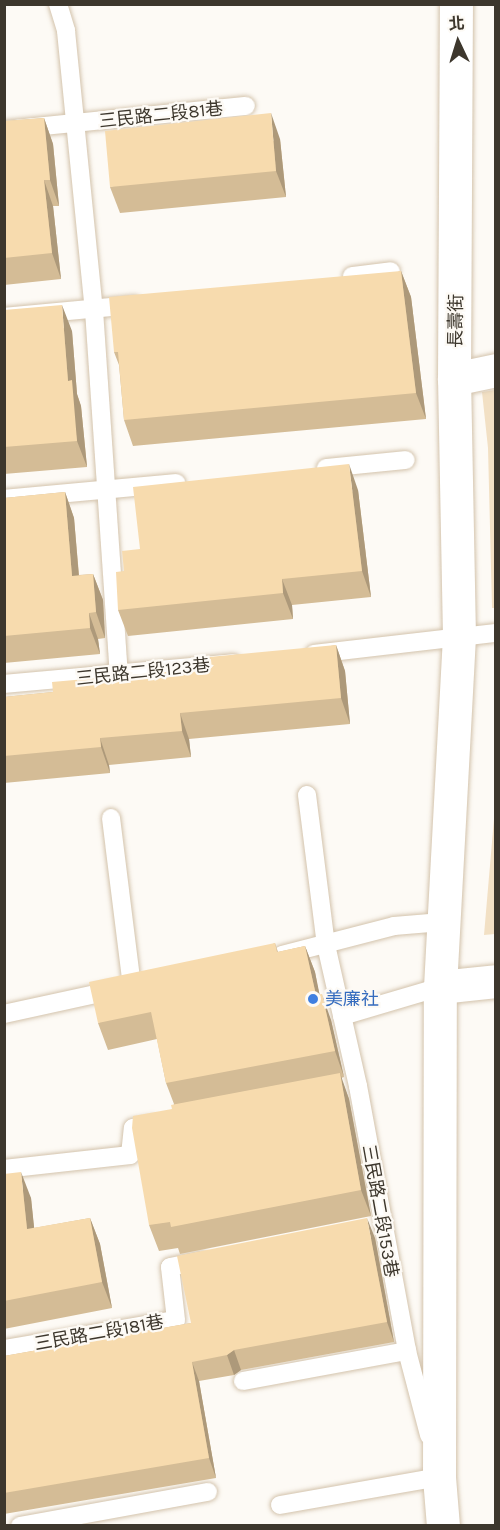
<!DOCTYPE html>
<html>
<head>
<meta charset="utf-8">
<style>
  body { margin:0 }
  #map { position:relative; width:500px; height:1530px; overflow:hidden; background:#fdfaf5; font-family:Karla,"Noto Sans TC",sans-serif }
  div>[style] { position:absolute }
  .green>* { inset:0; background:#f2e0c4 }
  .roads { filter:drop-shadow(0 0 2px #d3c3ac) drop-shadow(0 0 2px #d3c3ac) }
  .lane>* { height:18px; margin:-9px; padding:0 9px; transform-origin:9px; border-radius:9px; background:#fff }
  .street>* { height:33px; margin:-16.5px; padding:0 16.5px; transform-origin:16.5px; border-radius:16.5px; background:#fff }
  .wall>* { inset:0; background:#d4bc96 }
  .shaded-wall>* { inset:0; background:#ad997a }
  .building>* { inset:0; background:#f7dbae }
  .dots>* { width:16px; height:16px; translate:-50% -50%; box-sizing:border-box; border:3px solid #fdfaf5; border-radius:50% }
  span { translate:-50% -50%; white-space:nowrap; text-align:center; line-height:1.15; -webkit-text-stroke:4.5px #fdfaf5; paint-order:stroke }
  .street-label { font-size:18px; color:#3d372d }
  .shop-label { font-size:18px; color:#366cbe }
  .left { translate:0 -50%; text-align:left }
  .frame { position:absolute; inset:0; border:6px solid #3d372d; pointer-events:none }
  .north { position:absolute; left:428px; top:12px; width:60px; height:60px; -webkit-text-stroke:4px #fdfaf5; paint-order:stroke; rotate:356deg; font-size:16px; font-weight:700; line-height:24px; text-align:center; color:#3d372d }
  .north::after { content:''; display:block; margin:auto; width:21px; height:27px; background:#3d372d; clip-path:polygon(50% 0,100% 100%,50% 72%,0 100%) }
</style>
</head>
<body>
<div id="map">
  <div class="green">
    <i style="clip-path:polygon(495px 390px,496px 608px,492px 608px,488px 448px,482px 392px)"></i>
    <i style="clip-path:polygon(495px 807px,495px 934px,484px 935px)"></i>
  </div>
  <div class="roads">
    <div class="lane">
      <i style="left:58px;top:4px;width:28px;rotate:73deg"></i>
      <i style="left:66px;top:31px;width:280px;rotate:84.3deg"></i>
      <i style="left:94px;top:310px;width:366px;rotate:86.1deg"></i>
      <i style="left:4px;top:130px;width:243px;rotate:-5.7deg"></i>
      <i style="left:352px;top:276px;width:39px;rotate:-7deg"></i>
      <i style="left:4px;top:317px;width:131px;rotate:-5.3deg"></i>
      <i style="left:326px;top:468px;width:80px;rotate:-5.7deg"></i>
      <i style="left:4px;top:499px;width:173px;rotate:-5.3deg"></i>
      <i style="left:314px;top:654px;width:183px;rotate:-6.6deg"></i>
      <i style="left:4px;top:684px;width:230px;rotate:-5.2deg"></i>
      <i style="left:307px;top:795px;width:151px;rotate:82.8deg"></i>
      <i style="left:326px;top:945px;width:145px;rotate:77.2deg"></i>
      <i style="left:358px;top:1086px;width:269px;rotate:79.5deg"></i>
      <i style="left:407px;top:1351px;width:87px;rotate:75.3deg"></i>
      <i style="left:111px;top:818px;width:169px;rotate:82.9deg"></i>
      <i style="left:282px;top:955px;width:116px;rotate:-14.5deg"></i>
      <i style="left:394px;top:926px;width:48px;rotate:-4.8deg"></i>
      <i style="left:4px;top:1014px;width:113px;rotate:-12.3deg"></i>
      <i style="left:342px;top:1016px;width:102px;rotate:-16.5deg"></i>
      <i style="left:4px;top:1169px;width:127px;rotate:-6.3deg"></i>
      <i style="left:130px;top:1155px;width:27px;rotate:-84deg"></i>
      <i style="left:133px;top:1128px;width:20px;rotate:-9deg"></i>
      <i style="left:4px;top:1349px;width:174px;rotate:-9.6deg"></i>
      <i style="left:176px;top:1320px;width:53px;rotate:-96.5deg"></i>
      <i style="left:170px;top:1267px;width:33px;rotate:-11deg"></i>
      <i style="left:243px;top:1381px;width:167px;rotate:-10.4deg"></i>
      <i style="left:280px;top:1505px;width:161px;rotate:-10deg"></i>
      <i style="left:439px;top:1477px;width:6px;rotate:-99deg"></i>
      <i style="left:20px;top:1526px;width:191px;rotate:-10.3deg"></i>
    </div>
    <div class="street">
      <i style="left:454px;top:379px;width:43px;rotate:-12.1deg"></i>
      <i style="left:440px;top:987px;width:56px;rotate:-6.1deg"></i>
      <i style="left:443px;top:1526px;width:49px;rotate:-94.7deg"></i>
      <i style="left:439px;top:1477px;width:490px;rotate:-89.9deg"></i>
      <i style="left:440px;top:987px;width:351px;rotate:-86.9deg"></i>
      <i style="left:459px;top:637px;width:258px;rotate:-91.1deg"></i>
      <i style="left:454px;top:379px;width:375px;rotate:-89.7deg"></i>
    </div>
  </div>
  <div class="wall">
    <i style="clip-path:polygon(44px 118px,53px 144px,59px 206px,53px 206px,61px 279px,4px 285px,4px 121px)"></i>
    <i style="clip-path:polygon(280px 139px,286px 197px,120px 213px,110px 187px)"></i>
    <i style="clip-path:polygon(401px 271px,411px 297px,426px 419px,133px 446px,124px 420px,119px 365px,114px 352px)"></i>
    <i style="clip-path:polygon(4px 310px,72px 331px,77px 394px,81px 406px,87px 467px,4px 474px)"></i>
    <i style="clip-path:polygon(358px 490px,371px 597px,292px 605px,293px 619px,128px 636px,118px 610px,124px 571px,140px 549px)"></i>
    <i style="clip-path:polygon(65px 492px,74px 518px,79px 575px,93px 574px,103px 600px,105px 638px,98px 639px,100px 654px,4px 663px,4px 498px)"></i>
    <i style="clip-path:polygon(336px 645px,345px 671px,350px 724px,189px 739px,191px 757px,109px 765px,110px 773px,4px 783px,4px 697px,53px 692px,210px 668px)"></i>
    <i style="clip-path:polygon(275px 943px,278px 952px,305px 946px,315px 972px,319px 994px,331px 1020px,344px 1077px,341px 1078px,349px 1099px,371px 1216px,180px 1254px,178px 1248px,159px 1251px,149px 1225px,172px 1109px,174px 1104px,166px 1083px,157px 1039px,108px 1050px,98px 1023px)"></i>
    <i style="clip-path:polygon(4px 1174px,31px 1198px,34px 1228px,90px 1218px,100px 1244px,112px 1308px,4px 1329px)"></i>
    <i style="clip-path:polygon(375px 1238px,394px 1342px,241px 1370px,234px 1375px,199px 1381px,216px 1478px,4px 1514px,4px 1356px,191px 1323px)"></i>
  </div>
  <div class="shaded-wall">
    <i style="clip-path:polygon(271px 113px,280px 139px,286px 197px,276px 171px)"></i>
    <i style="clip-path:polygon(44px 118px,53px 144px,59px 206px,50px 180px)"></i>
    <i style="clip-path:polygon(44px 180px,53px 206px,61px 279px,52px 253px)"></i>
    <i style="clip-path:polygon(401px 271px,411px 297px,426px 419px,416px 393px)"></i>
    <i style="clip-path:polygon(62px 305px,72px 331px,77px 394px,81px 406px,87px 467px,77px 441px,68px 381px)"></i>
    <i style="clip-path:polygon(349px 464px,358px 490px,371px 597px,362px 571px)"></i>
    <i style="clip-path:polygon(65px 492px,74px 518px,81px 602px,72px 576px)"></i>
    <i style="clip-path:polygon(93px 574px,103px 600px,105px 638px,96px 612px)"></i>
    <i style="clip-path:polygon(282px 579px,292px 605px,293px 619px,283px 593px)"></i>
    <i style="clip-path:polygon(89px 613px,98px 639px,100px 654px,90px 628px)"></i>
    <i style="clip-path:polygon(336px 645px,345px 671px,350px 724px,341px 698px)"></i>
    <i style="clip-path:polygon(180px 713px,189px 739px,191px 757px,182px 731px)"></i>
    <i style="clip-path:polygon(100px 738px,109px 765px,110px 773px,101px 747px)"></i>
    <i style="clip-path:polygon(305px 946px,315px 972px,325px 1021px,316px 995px)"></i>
    <i style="clip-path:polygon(322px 994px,331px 1020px,344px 1077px,335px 1051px)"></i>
    <i style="clip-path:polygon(340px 1073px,349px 1099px,371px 1216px,361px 1190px)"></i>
    <i style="clip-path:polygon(21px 1172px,31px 1198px,37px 1255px,27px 1229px)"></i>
    <i style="clip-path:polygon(90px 1218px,100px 1244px,112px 1308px,102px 1282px)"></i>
    <i style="clip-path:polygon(367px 1218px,375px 1238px,394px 1342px,387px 1322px)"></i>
    <i style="clip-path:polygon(234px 1350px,241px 1370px,234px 1375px,227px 1355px)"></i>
    <i style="clip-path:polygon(192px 1362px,199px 1381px,216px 1478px,209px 1458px)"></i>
  </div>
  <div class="building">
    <i style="clip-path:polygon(271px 113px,276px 171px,110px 187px,105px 131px)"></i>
    <i style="clip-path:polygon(44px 118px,50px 180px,44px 180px,52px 253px,4px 258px,4px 121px)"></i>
    <i style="clip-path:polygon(401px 271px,416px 393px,124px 420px,118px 352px,114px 352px,109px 297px)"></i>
    <i style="clip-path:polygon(62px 305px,68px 381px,72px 380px,77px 441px,4px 447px,4px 310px)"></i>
    <i style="clip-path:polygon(349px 464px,362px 571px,282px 579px,283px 593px,118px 610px,116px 572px,124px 571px,122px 551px,140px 549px,133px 487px)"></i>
    <i style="clip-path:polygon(65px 492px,72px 576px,93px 574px,96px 612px,89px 613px,90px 628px,4px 636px,4px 498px)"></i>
    <i style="clip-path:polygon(336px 645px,341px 698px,180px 713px,182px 731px,100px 738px,101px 747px,4px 756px,4px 697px,53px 692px,52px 682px,210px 668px,209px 657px)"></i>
    <i style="clip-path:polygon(275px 943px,277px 952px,305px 946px,316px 995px,322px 994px,335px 1051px,166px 1083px,151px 1012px,98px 1023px,89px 982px)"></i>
    <i style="clip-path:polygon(340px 1073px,361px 1190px,171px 1227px,170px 1222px,149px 1225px,132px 1128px,133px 1116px,172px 1109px,171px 1105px)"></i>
    <i style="clip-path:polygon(21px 1172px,27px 1229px,90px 1218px,102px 1282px,4px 1301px,4px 1174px)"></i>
    <i style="clip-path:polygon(367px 1218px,387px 1322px,234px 1350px,227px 1355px,192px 1362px,209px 1458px,4px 1493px,4px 1356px,191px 1323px,177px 1256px)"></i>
  </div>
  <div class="dots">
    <i style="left:313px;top:999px;background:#3f7fe0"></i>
  </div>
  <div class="street-label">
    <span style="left:161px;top:115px;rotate:-6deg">三民路二段81巷</span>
    <span style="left:456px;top:321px;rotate:-89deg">長壽街</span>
    <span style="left:143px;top:672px;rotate:-6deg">三民路二段123巷</span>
    <span style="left:380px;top:1211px;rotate:80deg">三民路二段153巷</span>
    <span style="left:99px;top:1333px;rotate:-10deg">三民路二段181巷</span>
  </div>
  <div class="shop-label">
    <span class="left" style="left:325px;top:999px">美廉社</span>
  </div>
  <div class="frame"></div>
  <div class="north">北</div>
</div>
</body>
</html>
